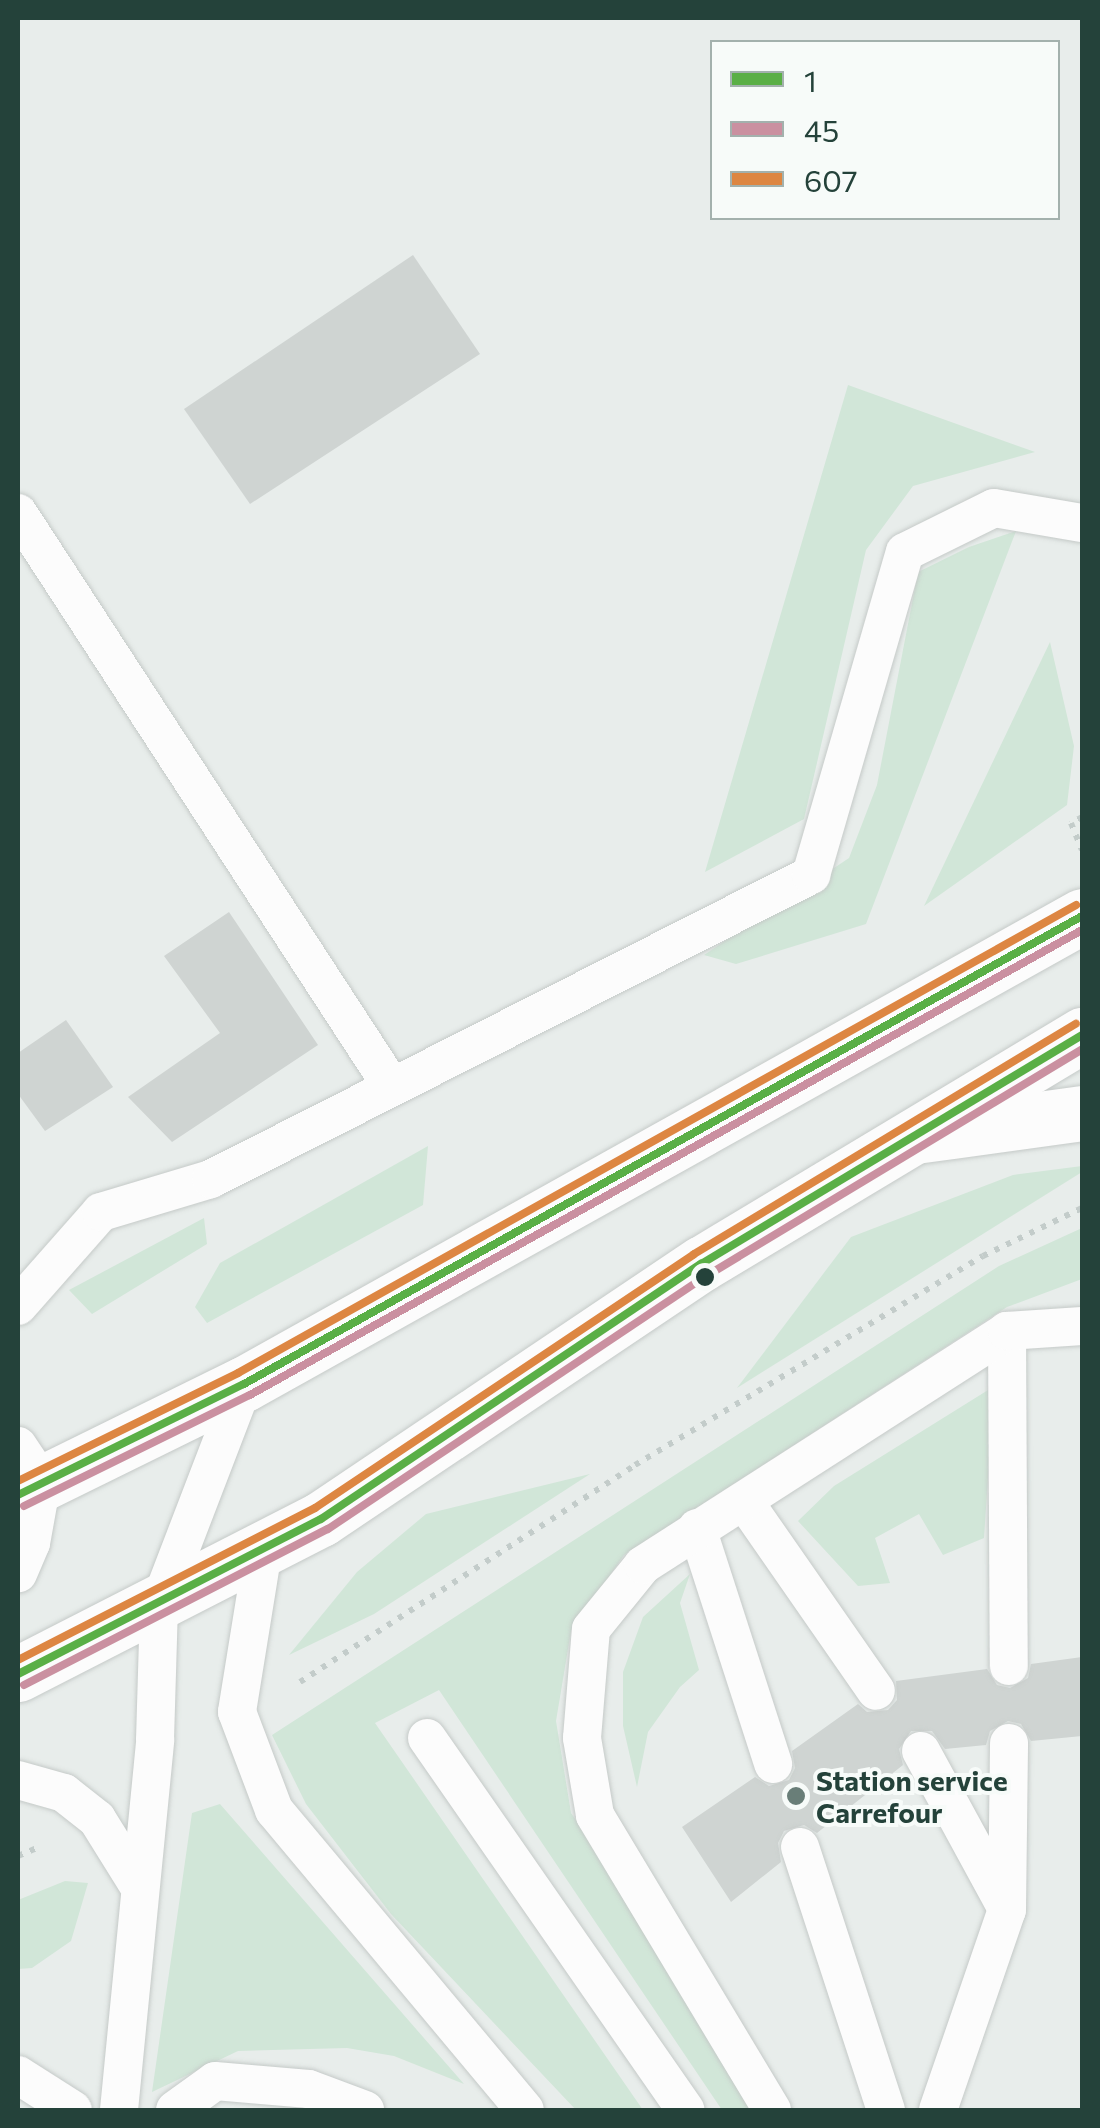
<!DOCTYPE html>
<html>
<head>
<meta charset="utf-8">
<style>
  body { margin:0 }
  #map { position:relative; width:1100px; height:2128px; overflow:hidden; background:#e8edeb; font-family:Commissioner,sans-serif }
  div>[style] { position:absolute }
  .green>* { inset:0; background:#d1e6d8 }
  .building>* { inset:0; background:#cfd4d2 }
  .path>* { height:6px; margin-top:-3px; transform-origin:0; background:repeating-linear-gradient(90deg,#c3ccca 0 5px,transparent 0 13px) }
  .roads { filter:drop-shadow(0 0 2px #c5cac8) drop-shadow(0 0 2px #c5cac8) }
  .lane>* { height:38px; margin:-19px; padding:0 19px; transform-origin:19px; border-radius:19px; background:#fcfcfc }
  .street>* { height:55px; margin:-27.5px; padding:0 27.5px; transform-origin:27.5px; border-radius:27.5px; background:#fcfcfc }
  .secondary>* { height:55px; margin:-27.5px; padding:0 27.5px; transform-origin:27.5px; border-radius:27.5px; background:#fcfcfc }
  .bus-1>* { height:8px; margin:-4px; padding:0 4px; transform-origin:4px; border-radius:4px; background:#5aaf46 }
  .bus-2>* { height:8px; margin:-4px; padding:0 4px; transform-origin:4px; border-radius:4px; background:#ca90a0 }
  .bus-3>* { height:8px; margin:-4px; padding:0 4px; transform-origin:4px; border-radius:4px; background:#dd8642 }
  .dots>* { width:28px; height:28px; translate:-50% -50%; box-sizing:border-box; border:5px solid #f7fbf9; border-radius:50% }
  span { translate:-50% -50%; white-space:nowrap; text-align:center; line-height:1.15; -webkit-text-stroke:8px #f7fbf9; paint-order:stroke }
  .poi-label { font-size:28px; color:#24423a; font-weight:700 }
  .left { translate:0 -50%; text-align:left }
  .frame { position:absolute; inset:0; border:20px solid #24423a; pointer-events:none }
  .legend { position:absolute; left:710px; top:40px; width:350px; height:180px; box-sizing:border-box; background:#f7fbf9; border:2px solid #a3b1ad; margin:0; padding:12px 18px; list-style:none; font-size:30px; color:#24423a }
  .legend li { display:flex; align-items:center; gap:20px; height:50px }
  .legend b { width:50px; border:2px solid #a3b1ad }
</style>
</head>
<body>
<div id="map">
  <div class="green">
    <i style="clip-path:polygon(848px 385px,1035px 452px,913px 486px,866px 550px,804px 819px,705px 872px)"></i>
    <i style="clip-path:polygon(1016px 531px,866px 924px,736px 964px,704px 955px,849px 858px,877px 785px,918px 572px,969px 547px)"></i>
    <i style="clip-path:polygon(1050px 642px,1074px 746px,1067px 805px,924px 906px)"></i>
    <i style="clip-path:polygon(428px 1146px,423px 1205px,207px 1323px,195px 1307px,220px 1263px)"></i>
    <i style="clip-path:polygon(1082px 1166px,1082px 1172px,737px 1388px,851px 1237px,1013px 1175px)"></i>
    <i style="clip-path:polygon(204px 1218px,207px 1244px,92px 1314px,69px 1290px)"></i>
    <i style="clip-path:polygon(1082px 1228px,1082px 1279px,1007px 1307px,624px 1555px,571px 1631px,556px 1721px,571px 1813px,760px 2085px,772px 2110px,722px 2110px,439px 1690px,375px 1723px,643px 2110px,576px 2110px,391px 1914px,306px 1804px,272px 1735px,999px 1266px)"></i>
    <i style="clip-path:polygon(1009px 1377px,990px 1448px,984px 1538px,943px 1555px,919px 1514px,875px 1538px,890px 1583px,858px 1586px,798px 1521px,834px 1486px)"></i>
    <i style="clip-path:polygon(590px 1474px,374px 1614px,289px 1655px,357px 1572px,426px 1514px)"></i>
    <i style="clip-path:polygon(690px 1574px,680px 1603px,699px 1670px,680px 1687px,648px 1732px,637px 1787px,623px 1726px,623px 1672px,643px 1617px)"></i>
    <i style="clip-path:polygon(220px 1804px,464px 2084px,394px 2056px,347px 2048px,238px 2051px,152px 2092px,192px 1813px)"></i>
    <i style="clip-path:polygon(65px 1881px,88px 1883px,71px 1941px,32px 1968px,18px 1969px,18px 1900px)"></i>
  </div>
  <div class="building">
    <i style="clip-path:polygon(413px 255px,480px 354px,250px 504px,184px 409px)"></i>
    <i style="clip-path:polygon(229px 912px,318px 1045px,172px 1142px,128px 1097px,220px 1033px,164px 956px)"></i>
    <i style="clip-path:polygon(66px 1020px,113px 1087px,45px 1131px,18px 1094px,18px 1053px)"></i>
    <i style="clip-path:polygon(1082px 1657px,1082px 1736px,1031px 1741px,1021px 1724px,1008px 1721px,990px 1731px,986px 1745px,945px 1749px,932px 1731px,911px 1731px,899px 1749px,903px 1765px,817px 1833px,804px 1825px,784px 1831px,778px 1843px,781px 1862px,731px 1902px,682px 1827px,755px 1777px,769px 1786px,789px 1780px,795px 1768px,792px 1751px,858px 1704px,867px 1712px,888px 1710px,897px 1700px,896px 1681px,987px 1669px,997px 1685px,1010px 1688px,1028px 1678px,1031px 1664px)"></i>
  </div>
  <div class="path">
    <i style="left:1082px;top:817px;width:13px;rotate:151deg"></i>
    <i style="left:1071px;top:823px;width:29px;rotate:68deg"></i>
    <i style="left:300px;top:1682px;width:399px;rotate:-32.9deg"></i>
    <i style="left:635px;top:1465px;width:406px;rotate:-31deg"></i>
    <i style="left:983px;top:1256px;width:110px;rotate:-25.9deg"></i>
    <i style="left:18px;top:1856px;width:23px;rotate:-23deg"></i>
  </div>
  <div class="roads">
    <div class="lane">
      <i style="left:18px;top:513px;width:685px;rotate:56.91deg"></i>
      <i style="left:18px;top:1306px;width:125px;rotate:-48.6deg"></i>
      <i style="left:101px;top:1212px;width:115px;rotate:-16.7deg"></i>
      <i style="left:211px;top:1179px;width:673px;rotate:-26.87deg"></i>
      <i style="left:811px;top:875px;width:336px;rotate:-73.8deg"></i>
      <i style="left:905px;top:552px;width:99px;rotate:-26.3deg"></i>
      <i style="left:994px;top:508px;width:89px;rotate:9.7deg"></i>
      <i style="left:1007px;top:1331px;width:335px;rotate:89.7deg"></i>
      <i style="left:18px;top:1446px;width:43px;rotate:56.3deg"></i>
      <i style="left:42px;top:1482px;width:62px;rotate:100.2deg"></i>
      <i style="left:31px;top:1543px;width:33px;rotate:113deg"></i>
      <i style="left:744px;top:1501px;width:231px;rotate:55.2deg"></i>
      <i style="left:697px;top:1528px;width:248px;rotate:72.1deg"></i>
      <i style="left:263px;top:1551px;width:163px;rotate:99.2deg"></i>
      <i style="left:237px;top:1712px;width:105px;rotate:69.3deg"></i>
      <i style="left:274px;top:1810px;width:391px;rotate:50.1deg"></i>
      <i style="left:427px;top:1738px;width:453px;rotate:55.2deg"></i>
      <i style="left:921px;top:1751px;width:178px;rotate:61.4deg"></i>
      <i style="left:18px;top:1780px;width:48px;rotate:15.8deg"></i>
      <i style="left:64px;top:1793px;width:42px;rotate:38.2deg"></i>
      <i style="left:97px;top:1819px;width:81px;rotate:58.1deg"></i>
      <i style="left:800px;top:1847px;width:277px;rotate:71.9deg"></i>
      <i style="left:18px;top:2075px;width:65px;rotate:32.5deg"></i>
      <i style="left:119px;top:2110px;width:372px;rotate:-84.4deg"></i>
      <i style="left:155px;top:1740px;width:135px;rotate:-88.3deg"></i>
      <i style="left:159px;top:1605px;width:237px;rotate:-69deg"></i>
      <i style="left:175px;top:2110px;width:49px;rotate:-35.9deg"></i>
      <i style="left:215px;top:2081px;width:94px;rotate:4.9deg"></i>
      <i style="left:309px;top:2089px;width:60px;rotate:20.6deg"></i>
      <i style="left:772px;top:2110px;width:344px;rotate:-121deg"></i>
      <i style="left:595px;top:1815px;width:78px;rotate:-99.6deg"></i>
      <i style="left:582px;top:1738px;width:109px;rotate:-85.3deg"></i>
      <i style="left:591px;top:1629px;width:82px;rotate:-50.9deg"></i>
      <i style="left:643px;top:1565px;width:433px;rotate:-32.7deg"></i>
      <i style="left:1007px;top:1331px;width:75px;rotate:-3.8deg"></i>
      <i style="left:938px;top:2110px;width:212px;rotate:-71deg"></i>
      <i style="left:1007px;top:1910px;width:167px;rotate:-89.3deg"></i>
    </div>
    <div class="street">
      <i style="left:915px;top:1136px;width:169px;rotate:-7.8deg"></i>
    </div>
    <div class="secondary">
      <i style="left:18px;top:1495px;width:252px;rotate:-26.2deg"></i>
      <i style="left:244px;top:1384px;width:960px;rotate:-29.18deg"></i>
      <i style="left:18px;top:1674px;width:340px;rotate:-27.1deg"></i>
      <i style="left:321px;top:1519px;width:458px;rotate:-33.9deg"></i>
      <i style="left:701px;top:1264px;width:445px;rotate:-31deg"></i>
    </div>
  </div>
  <div class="bus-1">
    <i style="left:18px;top:1495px;width:252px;rotate:-26.2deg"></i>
    <i style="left:244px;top:1384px;width:960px;rotate:-29.18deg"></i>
    <i style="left:18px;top:1674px;width:340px;rotate:-27.1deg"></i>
    <i style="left:321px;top:1519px;width:458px;rotate:-33.9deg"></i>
    <i style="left:701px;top:1264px;width:445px;rotate:-31deg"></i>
  </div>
  <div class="bus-2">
    <i style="left:24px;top:1506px;width:252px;rotate:-26.2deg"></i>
    <i style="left:250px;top:1395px;width:953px;rotate:-29.2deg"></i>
    <i style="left:24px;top:1685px;width:342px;rotate:-27.2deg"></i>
    <i style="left:328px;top:1529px;width:457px;rotate:-33.8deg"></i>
    <i style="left:708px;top:1275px;width:437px;rotate:-31.1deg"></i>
  </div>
  <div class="bus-3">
    <i style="left:18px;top:1481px;width:245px;rotate:-26.1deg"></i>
    <i style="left:238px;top:1373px;width:960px;rotate:-29.18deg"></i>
    <i style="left:18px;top:1660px;width:334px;rotate:-27.1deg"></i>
    <i style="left:315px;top:1508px;width:456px;rotate:-33.8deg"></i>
    <i style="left:694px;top:1254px;width:446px;rotate:-31.1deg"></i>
  </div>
  <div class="dots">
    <i style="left:705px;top:1277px;background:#24423a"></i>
    <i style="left:796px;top:1796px;background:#697e78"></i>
  </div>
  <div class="poi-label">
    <span class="left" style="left:816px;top:1796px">Station service<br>Carrefour</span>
  </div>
  <div class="frame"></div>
  <ul class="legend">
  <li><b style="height:12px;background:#5aaf46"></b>1</li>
  <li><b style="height:12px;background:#ca90a0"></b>45</li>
  <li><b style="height:12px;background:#dd8642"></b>607</li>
  </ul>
</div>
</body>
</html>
